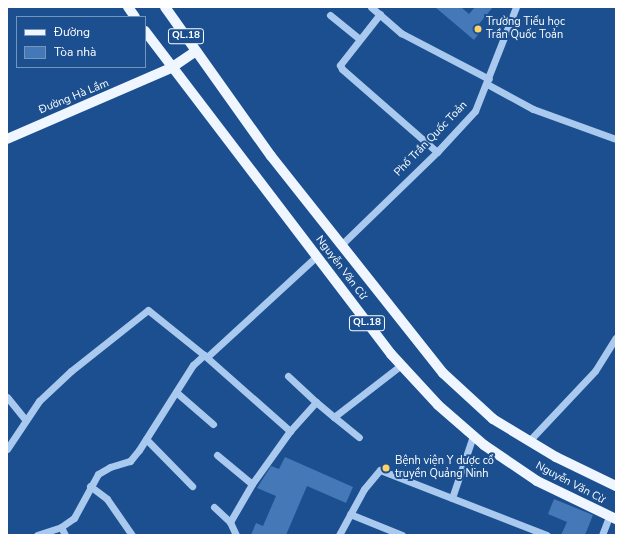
<!DOCTYPE html>
<html>
<head>
<meta charset="utf-8">
<style>
  body { margin:0 }
  #map { position:relative; width:623px; height:542px; overflow:hidden; background:#1b4f8f; font-family:"Nunito Sans",sans-serif }
  div>[style] { position:absolute }
  .building>* { inset:0; background:#4478b7 }
  .minor>* { height:7px; margin:-3.5px; padding:0 3.5px; transform-origin:3.5px; border-radius:3.5px; background:#a9c9ee }
  .major>* { height:10px; margin:-5px; padding:0 5px; transform-origin:5px; border-radius:5px; background:#f0f6ff }
  .dots>* { width:11px; height:11px; translate:-50% -50%; box-sizing:border-box; border:2px solid #1b4f8f; border-radius:50% }
  span { translate:-50% -50%; white-space:nowrap; text-align:center; line-height:1.15; -webkit-text-stroke:4px #1b4f8f; paint-order:stroke }
  .shield-label span { padding:1px 3px; background:#1b4f8f; border:1px solid; border-radius:3px; -webkit-text-stroke-width:0 }
  .shield-label { font-size:10px; color:#fff; font-weight:700 }
  .poi-label { font-size:11px; color:#fff }
  .left { translate:0 -50%; text-align:left }
  .street-label { font-size:11px; color:#fff }
  .frame { position:absolute; inset:0; border:8px solid #fff; pointer-events:none }
  .legend { position:absolute; left:16px; top:16px; width:130px; height:52px; box-sizing:border-box; background:#1b4f8f; border:1px solid #7695bc; margin:0; padding:5px 7px; list-style:none; font-size:12px; color:#fff }
  .legend li { display:flex; align-items:center; gap:8px; height:20px }
  .legend b { width:20px; border:1px solid #7695bc }
</style>
</head>
<body>
<div id="map">
  <div class="building">
    <i style="clip-path:polygon(435px 7px,461px 7px,469px 14px,475px 7px,493px 7px,479px 24px,483px 28px,474px 40px)"></i>
    <i style="clip-path:polygon(285px 457px,353px 487px,346px 503px,307px 486px,286px 535px,251px 535px,256px 523px,263px 526px,276px 496px,257px 488px,271px 466px,279px 469px)"></i>
    <i style="clip-path:polygon(554px 499px,593px 515px,585px 535px,561px 535px,567px 522px,548px 514px)"></i>
  </div>
  <div class="minor">
    <i style="left:371px;top:7px;width:40px;rotate:41deg"></i>
    <i style="left:401px;top:33px;width:99px;rotate:27.6deg"></i>
    <i style="left:380px;top:14px;width:65px;rotate:128.1deg"></i>
    <i style="left:340px;top:65px;width:4px;rotate:63deg"></i>
    <i style="left:342px;top:69px;width:126px;rotate:41.1deg"></i>
    <i style="left:330px;top:15px;width:38px;rotate:39deg"></i>
    <i style="left:487px;top:84px;width:52px;rotate:28.5deg"></i>
    <i style="left:533px;top:109px;width:88px;rotate:19.9deg"></i>
    <i style="left:341px;top:245px;width:134px;rotate:-44.1deg"></i>
    <i style="left:437px;top:152px;width:56px;rotate:-47.2deg"></i>
    <i style="left:475px;top:111px;width:112px;rotate:-68.5deg"></i>
    <i style="left:207px;top:357px;width:149px;rotate:-42.6deg"></i>
    <i style="left:288px;top:376px;width:38px;rotate:43deg"></i>
    <i style="left:176px;top:392px;width:49px;rotate:40.9deg"></i>
    <i style="left:7px;top:397px;width:28px;rotate:51deg"></i>
    <i style="left:334px;top:417px;width:32px;rotate:39deg"></i>
    <i style="left:146px;top:439px;width:66px;rotate:45.6deg"></i>
    <i style="left:529px;top:441px;width:96px;rotate:-46.7deg"></i>
    <i style="left:595px;top:371px;width:39px;rotate:-58deg"></i>
    <i style="left:7px;top:449px;width:58px;rotate:-56.3deg"></i>
    <i style="left:39px;top:401px;width:44px;rotate:-43.2deg"></i>
    <i style="left:71px;top:371px;width:98px;rotate:-38.4deg"></i>
    <i style="left:148px;top:310px;width:72px;rotate:38.8deg"></i>
    <i style="left:204px;top:355px;width:115px;rotate:41.5deg"></i>
    <i style="left:217px;top:455px;width:45px;rotate:39.6deg"></i>
    <i style="left:90px;top:486px;width:21px;rotate:37deg"></i>
    <i style="left:107px;top:499px;width:44px;rotate:55.2deg"></i>
    <i style="left:452px;top:498px;width:65px;rotate:-71.3deg"></i>
    <i style="left:214px;top:507px;width:22px;rotate:43deg"></i>
    <i style="left:350px;top:514px;width:56px;rotate:22deg"></i>
    <i style="left:61px;top:527px;width:16px;rotate:-35deg"></i>
    <i style="left:74px;top:518px;width:50px;rotate:-61.4deg"></i>
    <i style="left:98px;top:474px;width:14px;rotate:-30deg"></i>
    <i style="left:110px;top:467px;width:21px;rotate:-17deg"></i>
    <i style="left:130px;top:461px;width:14px;rotate:-51deg"></i>
    <i style="left:139px;top:450px;width:101px;rotate:-57.6deg"></i>
    <i style="left:193px;top:365px;width:15px;rotate:-42deg"></i>
    <i style="left:37px;top:535px;width:25px;rotate:-18deg"></i>
    <i style="left:61px;top:527px;width:9px;rotate:63deg"></i>
    <i style="left:236px;top:535px;width:14px;rotate:-115deg"></i>
    <i style="left:230px;top:522px;width:44px;rotate:-59.9deg"></i>
    <i style="left:252px;top:484px;width:65px;rotate:-54.4deg"></i>
    <i style="left:290px;top:431px;width:39px;rotate:-48deg"></i>
    <i style="left:316px;top:402px;width:23px;rotate:40deg"></i>
    <i style="left:334px;top:417px;width:85px;rotate:-37.8deg"></i>
    <i style="left:339px;top:535px;width:52px;rotate:-61.5deg"></i>
    <i style="left:364px;top:489px;width:25px;rotate:-50deg"></i>
    <i style="left:380px;top:470px;width:179px;rotate:21.3deg"></i>
    <i style="left:602px;top:535px;width:19px;rotate:-69deg"></i>
  </div>
  <div class="major">
    <i style="left:128px;top:7px;width:12px;rotate:55deg"></i>
    <i style="left:165px;top:7px;width:183px;rotate:54.6deg"></i>
    <i style="left:271px;top:156px;width:277px;rotate:51.6deg"></i>
    <i style="left:443px;top:373px;width:68px;rotate:42.6deg"></i>
    <i style="left:493px;top:419px;width:74px;rotate:31.1deg"></i>
    <i style="left:556px;top:457px;width:67px;rotate:25.8deg"></i>
    <i style="left:145px;top:31px;width:406px;rotate:52.7deg"></i>
    <i style="left:391px;top:354px;width:69px;rotate:47.3deg"></i>
    <i style="left:438px;top:405px;width:61px;rotate:41deg"></i>
    <i style="left:484px;top:445px;width:64px;rotate:34.2deg"></i>
    <i style="left:537px;top:481px;width:88px;rotate:25.7deg"></i>
    <i style="left:7px;top:139px;width:179px;rotate:-23.4deg"></i>
    <i style="left:171px;top:68px;width:30px;rotate:-34deg"></i>
  </div>
  <div class="dots">
    <i style="left:478px;top:29px;background:#ffd166"></i>
    <i style="left:386px;top:468px;background:#ffd166"></i>
  </div>
  <div class="shield-label">
    <span style="left:186px;top:36px">QL.18</span>
    <span style="left:367px;top:323px">QL.18</span>
  </div>
  <div class="poi-label">
    <span class="left" style="left:486px;top:29px">Trường Tiểu học<br>Trần Quốc Toản</span>
    <span class="left" style="left:395px;top:468px">Bệnh viện Y dược cổ<br>truyền Quảng Ninh</span>
  </div>
  <div class="street-label">
    <span style="left:74px;top:97px;rotate:-22deg">Đường Hà Lầm</span>
    <span style="left:431px;top:139px;rotate:-46deg">Phố Trần Quốc Toản</span>
    <span style="left:341px;top:268px;rotate:53deg">Nguyễn Văn Cừ</span>
    <span style="left:570px;top:483px;rotate:28deg">Nguyễn Văn Cừ</span>
  </div>
  <div class="frame"></div>
  <ul class="legend">
  <li><b style="height:5px;background:#f0f6ff"></b>Đường</li>
  <li><b style="height:11px;background:#4478b7"></b>Tòa nhà</li>
  </ul>
</div>
</body>
</html>
